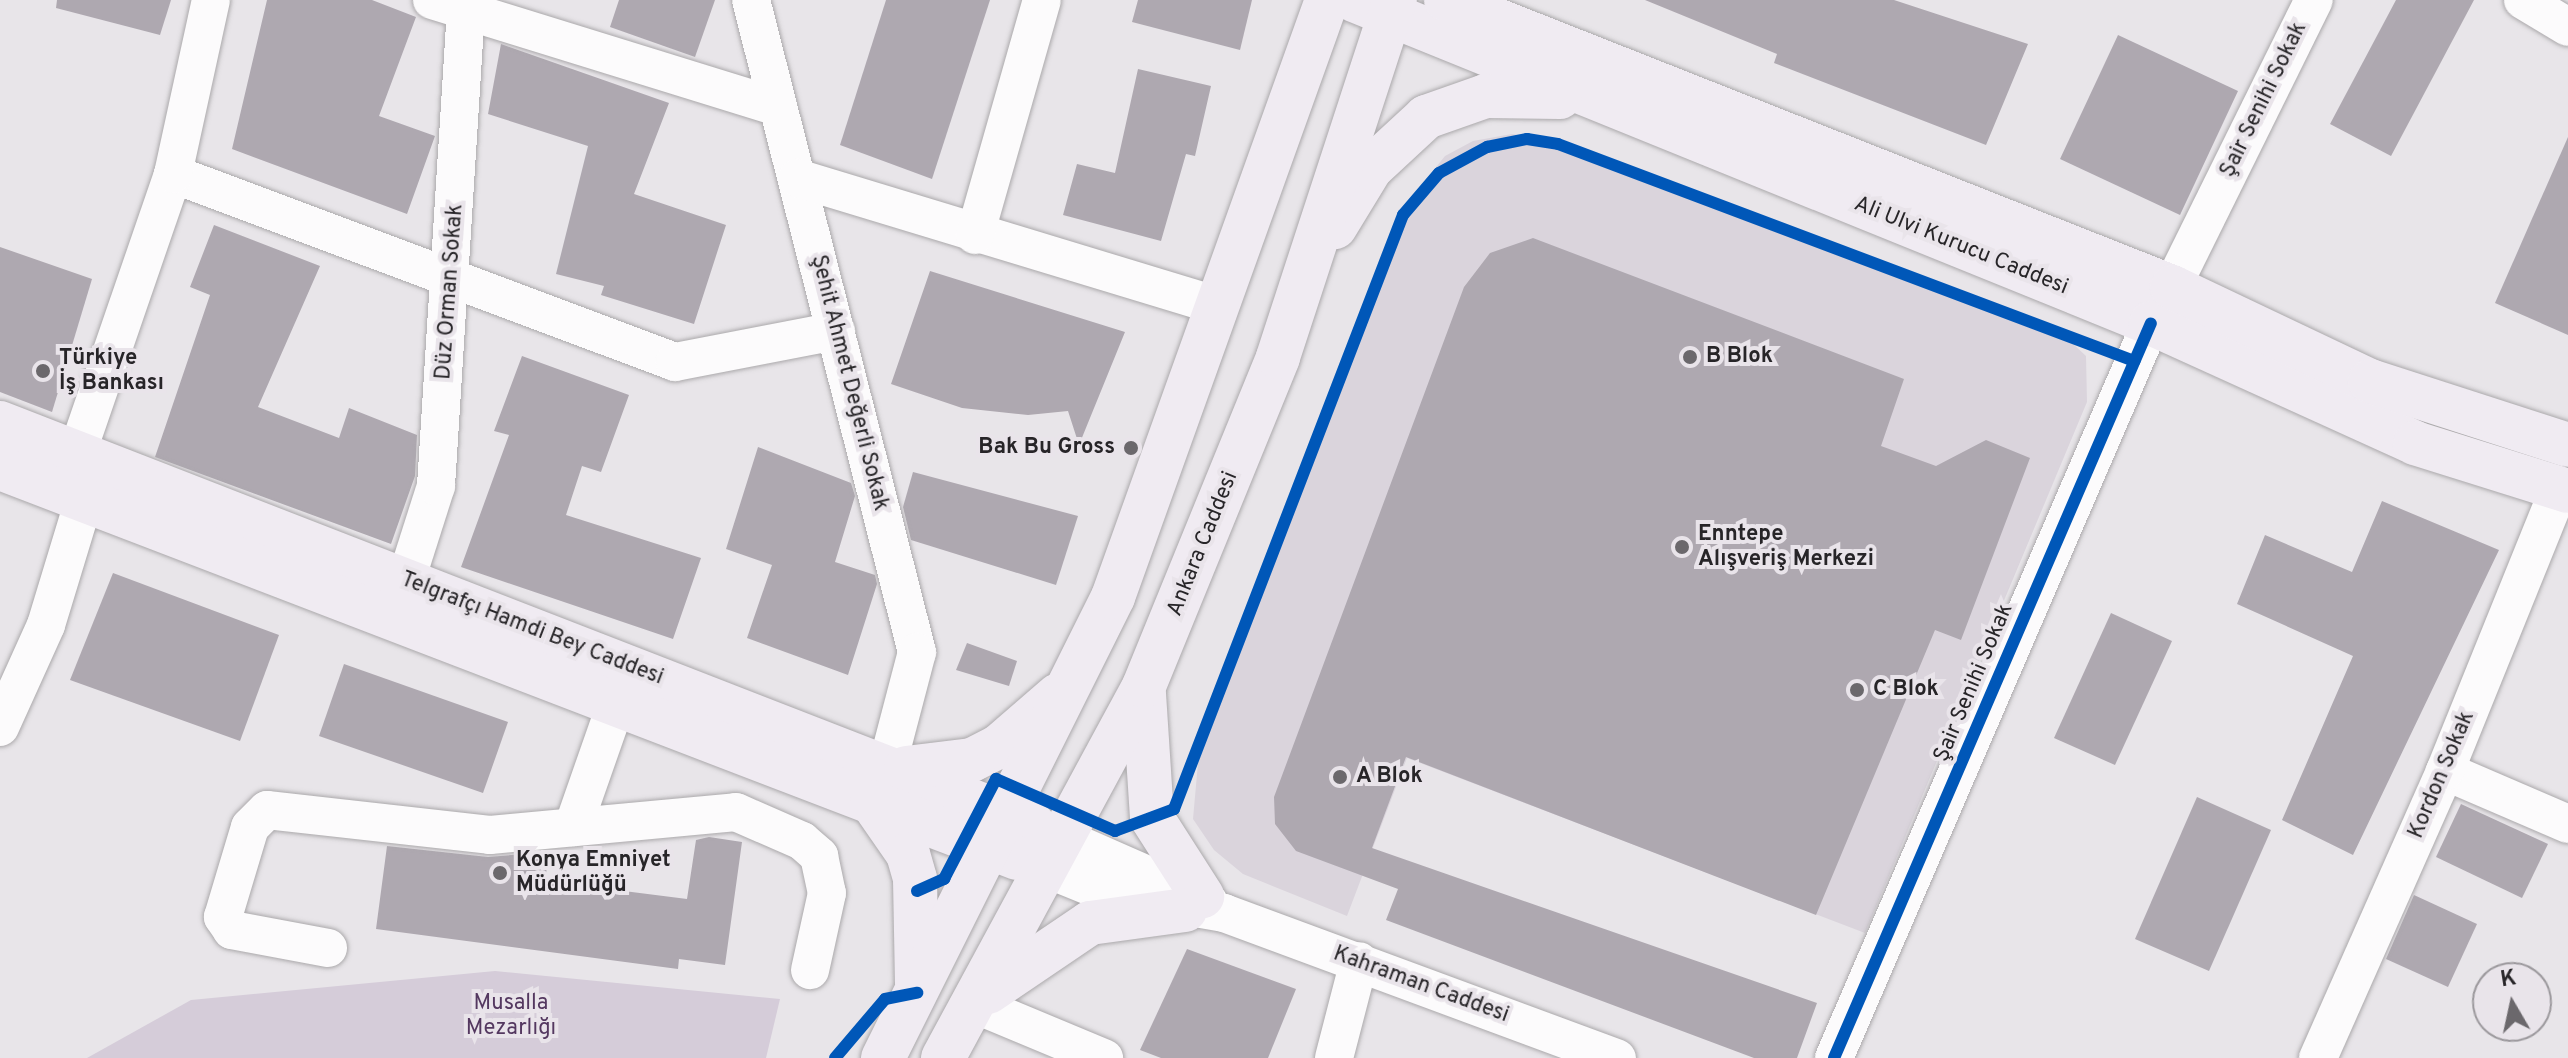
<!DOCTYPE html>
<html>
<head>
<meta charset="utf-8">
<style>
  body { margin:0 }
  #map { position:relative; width:2568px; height:1058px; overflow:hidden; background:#e8e5e9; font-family:Overpass,sans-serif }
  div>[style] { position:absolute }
  .built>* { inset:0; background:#dad4dc }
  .green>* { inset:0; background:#d5ccd9 }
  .building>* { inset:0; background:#aea8b0 }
  .roads { filter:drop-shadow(0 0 2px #aba9ab) drop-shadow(0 0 2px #aba9ab) }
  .minor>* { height:38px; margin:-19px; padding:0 19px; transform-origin:19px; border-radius:19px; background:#fcfbfc }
  .major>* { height:44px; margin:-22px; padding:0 22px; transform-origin:22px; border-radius:22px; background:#f0ebf2 }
  .cycleway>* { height:12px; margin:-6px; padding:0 6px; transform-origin:6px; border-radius:6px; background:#0057b8 }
  .dots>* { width:22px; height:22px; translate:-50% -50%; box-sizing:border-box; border:4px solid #e9e4ea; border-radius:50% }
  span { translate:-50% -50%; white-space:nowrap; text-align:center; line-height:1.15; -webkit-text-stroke:8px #e9e4ea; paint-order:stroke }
  .street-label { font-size:22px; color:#272528 }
  .poi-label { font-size:22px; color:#272528; font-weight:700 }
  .left { translate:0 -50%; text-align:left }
  .right { translate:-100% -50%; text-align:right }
  .park-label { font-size:22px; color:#543860 }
  .north { position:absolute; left:2472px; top:962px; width:80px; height:80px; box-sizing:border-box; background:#e9e4ea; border:2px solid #9b989c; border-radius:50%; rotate:351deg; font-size:22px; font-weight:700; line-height:32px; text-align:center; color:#272528 }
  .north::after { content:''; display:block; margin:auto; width:28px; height:36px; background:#6b686c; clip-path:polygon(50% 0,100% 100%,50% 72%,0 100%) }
</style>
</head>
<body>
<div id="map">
  <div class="built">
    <i style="clip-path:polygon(1512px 134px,1537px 137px,2056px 328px,2086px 356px,2087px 402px,1865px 933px,1407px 758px,1347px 916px,1243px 874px,1214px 850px,1193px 819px,1198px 763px,1403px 208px,1445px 156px,1473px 141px)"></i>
  </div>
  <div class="green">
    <i style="clip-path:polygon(495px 971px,780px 999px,766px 1058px,87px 1058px,191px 1000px)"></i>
  </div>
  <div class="building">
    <i style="clip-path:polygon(57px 0,171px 0,160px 35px,56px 8px)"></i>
    <i style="clip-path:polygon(267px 0,372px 0,416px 17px,379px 116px,435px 136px,407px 214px,232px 149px)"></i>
    <i style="clip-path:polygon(619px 0,715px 0,695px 57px,610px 27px)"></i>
    <i style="clip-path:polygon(886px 0,990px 0,932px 179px,840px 145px)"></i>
    <i style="clip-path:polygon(1138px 0,1252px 0,1240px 50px,1132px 22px)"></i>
    <i style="clip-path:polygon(1645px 0,1894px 0,2028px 44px,1986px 145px,1774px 63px,1777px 54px)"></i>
    <i style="clip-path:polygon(2396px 0,2474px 0,2391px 156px,2330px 124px)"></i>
    <i style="clip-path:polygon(2118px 35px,2238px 91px,2180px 215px,2060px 159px)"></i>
    <i style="clip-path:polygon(501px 44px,669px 103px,634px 194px,726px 225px,694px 324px,601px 295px,604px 286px,556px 274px,588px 146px,488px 114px)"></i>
    <i style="clip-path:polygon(1138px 69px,1211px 86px,1195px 156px,1186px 154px,1161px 241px,1063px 215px,1077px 164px,1115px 173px)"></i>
    <i style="clip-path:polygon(2568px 137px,2568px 335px,2495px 303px)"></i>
    <i style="clip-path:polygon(214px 225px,320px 266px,258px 407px,339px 438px,349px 408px,417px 435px,415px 476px,391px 544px,155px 457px,210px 295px,190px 287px)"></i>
    <i style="clip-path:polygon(1533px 238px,1904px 379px,1881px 446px,1936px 466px,1986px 440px,2030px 458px,1961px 640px,1935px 630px,1816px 915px,1406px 757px,1372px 848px,1817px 1003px,1797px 1058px,1754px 1058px,1386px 920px,1398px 889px,1296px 851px,1275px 824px,1274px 797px,1464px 287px,1490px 253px)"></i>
    <i style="clip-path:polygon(0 247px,92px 279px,52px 412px,0 392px)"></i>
    <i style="clip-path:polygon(930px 271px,1125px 332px,1079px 445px,1068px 411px,1028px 415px,962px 408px,891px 384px)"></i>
    <i style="clip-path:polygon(522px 356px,629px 395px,601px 472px,582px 466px,566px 515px,701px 558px,673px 639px,461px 567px,509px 435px,494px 431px)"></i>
    <i style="clip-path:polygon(758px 447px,851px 483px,855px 496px,835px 562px,875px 575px,877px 584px,848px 675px,747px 638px,772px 565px,726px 549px)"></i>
    <i style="clip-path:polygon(913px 472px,1078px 516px,1056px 585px,911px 540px,903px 507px)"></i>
    <i style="clip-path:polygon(2382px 501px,2499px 550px,2353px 855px,2282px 820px,2353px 656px,2237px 604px,2265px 535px,2352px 572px)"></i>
    <i style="clip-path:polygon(113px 573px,279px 635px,240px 741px,70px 680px)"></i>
    <i style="clip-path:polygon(2111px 613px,2172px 641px,2115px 765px,2054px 738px)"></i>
    <i style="clip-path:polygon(967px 643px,1017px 661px,1009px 686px,956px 670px)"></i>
    <i style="clip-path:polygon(344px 664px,508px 722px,483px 793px,319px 736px)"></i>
    <i style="clip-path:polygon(2197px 797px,2271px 830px,2209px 971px,2135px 939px)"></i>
    <i style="clip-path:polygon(2461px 804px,2548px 844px,2522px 898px,2436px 857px)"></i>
    <i style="clip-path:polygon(709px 837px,742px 842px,725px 965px,679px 959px,678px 969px,376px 929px,387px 846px,488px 857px,549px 852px,545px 881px,687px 899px,696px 840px)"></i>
    <i style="clip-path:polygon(2414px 895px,2477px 924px,2448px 987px,2386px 959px)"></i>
    <i style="clip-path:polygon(1187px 949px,1296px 989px,1268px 1058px,1161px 1058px,1140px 1050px)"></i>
  </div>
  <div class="roads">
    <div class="minor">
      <i style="left:432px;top:0;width:362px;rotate:17.2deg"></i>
      <i style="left:751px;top:0;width:673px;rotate:75.72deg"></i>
      <i style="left:917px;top:652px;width:118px;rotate:104.7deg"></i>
      <i style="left:2523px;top:0;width:52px;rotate:31deg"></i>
      <i style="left:173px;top:174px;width:536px;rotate:20.53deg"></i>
      <i style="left:675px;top:362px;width:164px;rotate:-10.9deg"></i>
      <i style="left:797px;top:178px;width:440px;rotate:16.9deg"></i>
      <i style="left:975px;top:235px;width:244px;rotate:-74.1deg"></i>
      <i style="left:2172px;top:287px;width:320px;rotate:-63.7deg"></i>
      <i style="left:77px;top:453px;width:295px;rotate:-71deg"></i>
      <i style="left:173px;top:174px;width:178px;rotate:-77.7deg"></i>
      <i style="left:406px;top:580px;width:99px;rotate:-72.3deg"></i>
      <i style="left:436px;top:486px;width:487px;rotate:-86.4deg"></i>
      <i style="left:0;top:727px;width:112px;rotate:-65.7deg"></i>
      <i style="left:46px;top:625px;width:131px;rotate:-73.1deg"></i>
      <i style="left:2445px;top:771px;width:134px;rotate:23.3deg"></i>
      <i style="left:573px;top:827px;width:130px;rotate:-70.7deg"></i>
      <i style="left:1063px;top:838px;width:159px;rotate:23.7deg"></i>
      <i style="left:1047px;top:869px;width:61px;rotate:22deg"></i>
      <i style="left:1104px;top:892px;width:122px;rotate:9.9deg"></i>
      <i style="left:1224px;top:913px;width:419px;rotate:20.3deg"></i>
      <i style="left:328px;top:948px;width:98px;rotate:-169.4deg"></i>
      <i style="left:232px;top:930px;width:16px;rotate:-125deg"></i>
      <i style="left:223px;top:917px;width:94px;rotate:-73.3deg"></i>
      <i style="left:250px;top:827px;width:24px;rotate:-45deg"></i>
      <i style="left:267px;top:810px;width:224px;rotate:6.4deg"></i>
      <i style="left:490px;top:835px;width:247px;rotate:-5.3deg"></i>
      <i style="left:736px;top:812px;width:72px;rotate:23.7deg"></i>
      <i style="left:802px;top:841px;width:23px;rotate:41deg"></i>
      <i style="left:819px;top:856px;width:38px;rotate:78deg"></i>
      <i style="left:827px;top:893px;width:79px;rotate:102.4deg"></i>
      <i style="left:974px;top:1004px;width:141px;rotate:22.6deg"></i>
      <i style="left:1334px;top:1058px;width:100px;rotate:-75.5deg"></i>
      <i style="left:1834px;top:1058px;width:800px;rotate:-66.67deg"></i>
      <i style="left:2318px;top:1058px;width:314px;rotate:-66.1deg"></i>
      <i style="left:2445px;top:771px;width:304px;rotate:-68deg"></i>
    </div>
    <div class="major">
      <i style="left:1354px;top:0;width:860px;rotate:22.06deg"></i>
      <i style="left:2151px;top:323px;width:290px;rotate:24.4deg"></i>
      <i style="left:2415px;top:443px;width:160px;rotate:17.4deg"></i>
      <i style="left:1446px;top:0;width:781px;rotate:21.57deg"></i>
      <i style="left:2172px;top:287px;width:219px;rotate:25.4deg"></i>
      <i style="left:2370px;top:381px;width:208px;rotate:17.9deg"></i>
      <i style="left:1335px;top:227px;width:69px;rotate:-58.6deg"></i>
      <i style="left:1371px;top:168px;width:75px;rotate:-42.8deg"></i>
      <i style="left:1426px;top:117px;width:64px;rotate:-19.3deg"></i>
      <i style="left:1486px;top:96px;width:74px;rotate:0.8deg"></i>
      <i style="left:0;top:423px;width:1109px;rotate:21.25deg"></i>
      <i style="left:0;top:468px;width:1089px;rotate:20.98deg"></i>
      <i style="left:1144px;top:694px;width:124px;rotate:86.3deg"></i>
      <i style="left:1152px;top:818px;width:93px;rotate:57.3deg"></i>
      <i style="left:906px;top:768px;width:66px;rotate:-6.9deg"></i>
      <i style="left:972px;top:760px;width:29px;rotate:-27deg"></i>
      <i style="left:998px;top:747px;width:79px;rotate:-40.9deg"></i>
      <i style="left:872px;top:802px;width:63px;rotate:55.3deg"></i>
      <i style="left:908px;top:854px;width:26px;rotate:74deg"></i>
      <i style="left:915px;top:879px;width:104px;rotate:88.9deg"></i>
      <i style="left:988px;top:992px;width:123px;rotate:-34.1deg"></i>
      <i style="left:1090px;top:923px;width:96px;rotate:-7.8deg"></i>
      <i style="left:883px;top:1058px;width:515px;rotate:-63.48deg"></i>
      <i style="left:1113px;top:597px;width:634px;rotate:-70.28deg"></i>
      <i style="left:943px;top:1058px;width:423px;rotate:-61.6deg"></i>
      <i style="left:1144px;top:686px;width:355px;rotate:-67.8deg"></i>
      <i style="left:1278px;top:357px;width:376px;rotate:-71.9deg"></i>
    </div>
  </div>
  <div class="cycleway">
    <i style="left:917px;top:891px;width:30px;rotate:-24deg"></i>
    <i style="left:944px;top:879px;width:113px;rotate:-62.5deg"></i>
    <i style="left:996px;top:779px;width:130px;rotate:23.6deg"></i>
    <i style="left:1115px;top:831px;width:63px;rotate:-20.4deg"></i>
    <i style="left:1174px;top:809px;width:637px;rotate:-68.92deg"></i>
    <i style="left:1403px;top:215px;width:55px;rotate:-49.4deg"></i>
    <i style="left:1439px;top:173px;width:55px;rotate:-28.4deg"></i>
    <i style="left:1487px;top:147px;width:41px;rotate:-11.3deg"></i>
    <i style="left:1527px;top:139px;width:31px;rotate:9deg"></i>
    <i style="left:1558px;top:144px;width:616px;rotate:20.64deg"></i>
    <i style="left:835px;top:1058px;width:77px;rotate:-49.7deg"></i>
    <i style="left:885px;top:999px;width:33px;rotate:-11deg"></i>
    <i style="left:1834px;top:1058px;width:800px;rotate:-66.67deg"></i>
  </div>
  <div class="dots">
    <i style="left:1690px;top:357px;background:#6b686c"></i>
    <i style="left:43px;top:371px;background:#6b686c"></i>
    <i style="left:1131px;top:448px;background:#6b686c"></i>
    <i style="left:1682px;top:547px;background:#6b686c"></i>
    <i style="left:1857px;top:690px;background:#6b686c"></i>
    <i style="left:1340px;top:777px;background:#6b686c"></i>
    <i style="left:500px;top:873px;background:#6b686c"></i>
  </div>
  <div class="street-label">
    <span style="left:2264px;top:100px;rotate:-64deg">Şair Senihi Sokak</span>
    <span style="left:1961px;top:246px;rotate:22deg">Ali Ulvi Kurucu Caddesi</span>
    <span style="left:450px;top:292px;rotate:-86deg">Düz Orman Sokak</span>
    <span style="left:849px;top:383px;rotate:76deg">Şehit Ahmet Değerli Sokak</span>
    <span style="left:1203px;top:544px;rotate:-68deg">Ankara Caddesi</span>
    <span style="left:532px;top:629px;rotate:21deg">Telgrafçı Hamdi Bey Caddesi</span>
    <span style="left:1974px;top:683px;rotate:-67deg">Şair Senihi Sokak</span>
    <span style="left:2442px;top:775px;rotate:-67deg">Kordon Sokak</span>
    <span style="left:1421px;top:985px;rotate:20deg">Kahraman Caddesi</span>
  </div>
  <div class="poi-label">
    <span class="left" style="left:1706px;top:357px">B Blok</span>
    <span class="left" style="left:59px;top:371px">Türkiye<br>İş Bankası</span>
    <span class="right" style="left:1115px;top:448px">Bak Bu Gross</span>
    <span class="left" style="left:1698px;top:547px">Enntepe<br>Alışveriş Merkezi</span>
    <span class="left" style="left:1873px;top:690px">C Blok</span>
    <span class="left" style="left:1356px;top:777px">A Blok</span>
    <span class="left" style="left:516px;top:873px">Konya Emniyet<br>Müdürlüğü</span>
  </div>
  <div class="park-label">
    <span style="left:511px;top:1016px">Musalla<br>Mezarlığı</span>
  </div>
  <div class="north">K</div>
</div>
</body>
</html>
